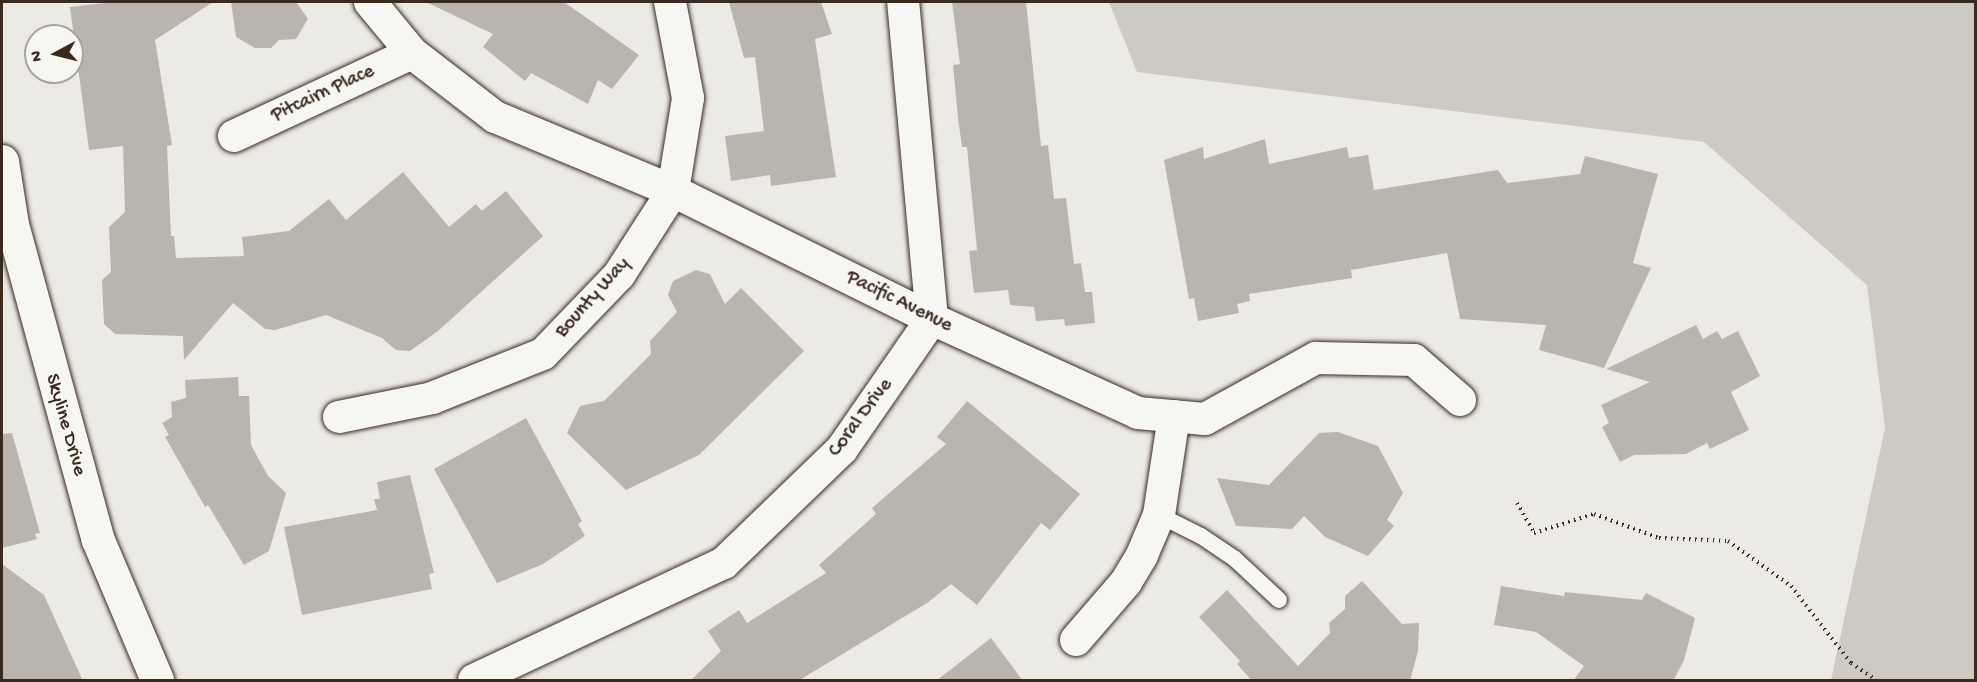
<!DOCTYPE html>
<html>
<head>
<meta charset="utf-8">
<style>
  body { margin:0 }
  #map { position:relative; width:1977px; height:682px; overflow:hidden; background:#ebeae5; font-family:"Gochi Hand",sans-serif }
  div>[style] { position:absolute }
  .green>* { inset:0; background:#cdcac4 }
  .building>* { inset:0; background:#bab4ae }
  .path>* { height:4px; margin-top:-2px; transform-origin:0; background:repeating-linear-gradient(90deg,#3b2a1e 0 1.5px,transparent 0 6px) }
  .roads { filter:drop-shadow(0 0 2px #3b2a1e) drop-shadow(0 0 2px #3b2a1e) }
  .lane>* { height:16px; margin:-8px; padding:0 8px; transform-origin:8px; border-radius:8px; background:#f6f6f2 }
  .street>* { height:32px; margin:-16px; padding:0 16px; transform-origin:16px; border-radius:16px; background:#f6f6f2 }
  .secondary>* { height:33px; margin:-16.5px; padding:0 16.5px; transform-origin:16.5px; border-radius:16.5px; background:#f6f6f2 }
  span { translate:-50% -50%; white-space:nowrap; text-align:center; line-height:1.15; -webkit-text-stroke:4.5px #f6f6f2; paint-order:stroke }
  .street-label { font-size:20px; color:#3b2a1e }
  .frame { position:absolute; inset:0; border:3px solid #3b2a1e; pointer-events:none }
  .north { position:absolute; left:24px; top:24px; width:60px; height:60px; box-sizing:border-box; background:#f6f6f2; border:2px solid #aba49d; border-radius:50%; rotate:263deg; font-size:16px; font-weight:700; line-height:24px; text-align:center; color:#3b2a1e }
  .north::after { content:''; display:block; margin:auto; width:21px; height:27px; background:#3b2a1e; clip-path:polygon(50% 0,100% 100%,50% 72%,0 100%) }
</style>
</head>
<body>
<div id="map">
  <div class="green">
    <i style="clip-path:polygon(1109px 2px,1975px 2px,1975px 680px,1831px 680px,1885px 428px,1867px 285px,1704px 142px,1137px 72px)"></i>
  </div>
  <div class="building">
    <i style="clip-path:polygon(113px 2px,213px 2px,155px 40px,172px 145px,167px 146px,171px 236px,174px 236px,176px 258px,244px 256px,242px 237px,289px 231px,329px 199px,346px 220px,403px 172px,449px 227px,476px 204px,482px 211px,506px 191px,543px 236px,438px 331px,410px 351px,396px 350px,382px 338px,326px 315px,275px 330px,265px 329px,233px 303px,184px 360px,183px 336px,115px 334px,104px 324px,102px 280px,111px 272px,109px 227px,125px 212px,123px 146px,89px 150px,70px 7px)"></i>
    <i style="clip-path:polygon(231px 2px,296px 2px,308px 19px,296px 39px,279px 40px,271px 48px,255px 48px,236px 37px)"></i>
    <i style="clip-path:polygon(426px 2px,564px 2px,639px 55px,612px 89px,598px 80px,588px 104px,531px 73px,525px 81px,483px 47px,493px 34px)"></i>
    <i style="clip-path:polygon(729px 2px,821px 2px,832px 34px,815px 39px,836px 177px,771px 186px,770px 175px,731px 181px,725px 136px,764px 131px,755px 57px,744px 58px)"></i>
    <i style="clip-path:polygon(952px 2px,1026px 2px,1041px 146px,1048px 145px,1054px 199px,1066px 198px,1074px 264px,1081px 263px,1085px 292px,1092px 292px,1095px 323px,1065px 326px,1064px 319px,1036px 321px,1034px 307px,1010px 305px,1008px 290px,974px 293px,969px 251px,977px 250px,967px 147px,962px 147px,958px 118px,953px 65px,960px 64px)"></i>
    <i style="clip-path:polygon(1265px 139px,1269px 164px,1347px 147px,1349px 158px,1368px 155px,1374px 190px,1498px 170px,1507px 183px,1580px 174px,1585px 156px,1658px 174px,1633px 263px,1651px 268px,1604px 368px,1539px 350px,1546px 325px,1460px 319px,1447px 253px,1351px 270px,1352px 278px,1249px 294px,1250px 301px,1237px 304px,1239px 313px,1198px 321px,1194px 298px,1189px 299px,1164px 160px,1203px 147px,1204px 159px)"></i>
    <i style="clip-path:polygon(696px 270px,710px 274px,725px 304px,741px 288px,804px 351px,699px 455px,626px 490px,567px 433px,580px 406px,604px 401px,651px 354px,650px 341px,677px 312px,668px 295px,673px 281px)"></i>
    <i style="clip-path:polygon(1696px 325px,1703px 339px,1717px 331px,1722px 339px,1738px 331px,1760px 376px,1731px 392px,1749px 430px,1710px 449px,1707px 443px,1686px 454px,1634px 455px,1620px 462px,1602px 427px,1609px 423px,1601px 405px,1650px 382px,1606px 369px)"></i>
    <i style="clip-path:polygon(238px 377px,239px 396px,249px 396px,251px 445px,268px 476px,286px 493px,269px 551px,244px 565px,208px 505px,205px 507px,165px 437px,169px 435px,162px 423px,172px 417px,171px 402px,186px 398px,185px 380px)"></i>
    <i style="clip-path:polygon(967px 401px,1080px 494px,1050px 530px,1041px 523px,977px 605px,951px 584px,927px 603px,798px 681px,690px 681px,721px 651px,708px 631px,739px 610px,747px 623px,826px 573px,819px 565px,876px 514px,872px 508px,946px 444px,937px 437px)"></i>
    <i style="clip-path:polygon(526px 418px,582px 521px,578px 524px,585px 536px,543px 564px,497px 583px,434px 469px)"></i>
    <i style="clip-path:polygon(1338px 432px,1378px 446px,1403px 493px,1387px 520px,1394px 526px,1368px 556px,1325px 537px,1304px 516px,1292px 529px,1236px 526px,1217px 478px,1269px 485px,1319px 433px)"></i>
    <i style="clip-path:polygon(12px 433px,40px 533px,35px 534px,37px 539px,2px 548px,2px 434px)"></i>
    <i style="clip-path:polygon(410px 475px,434px 573px,429px 574px,432px 589px,302px 615px,284px 527px,377px 510px,374px 499px,380px 499px,377px 482px)"></i>
    <i style="clip-path:polygon(2px 564px,44px 595px,83px 681px,2px 681px)"></i>
    <i style="clip-path:polygon(1362px 581px,1402px 624px,1419px 623px,1418px 651px,1410px 681px,1252px 681px,1237px 664px,1240px 661px,1199px 617px,1227px 590px,1298px 666px,1330px 633px,1329px 623px,1345px 609px,1345px 596px)"></i>
    <i style="clip-path:polygon(1501px 586px,1564px 596px,1565px 592px,1642px 600px,1646px 593px,1695px 618px,1684px 660px,1673px 681px,1573px 681px,1584px 666px,1536px 632px,1494px 625px)"></i>
    <i style="clip-path:polygon(991px 638px,1023px 681px,936px 681px)"></i>
  </div>
  <div class="path">
    <i style="left:1517px;top:503px;width:34px;rotate:60deg"></i>
    <i style="left:1534px;top:533px;width:63px;rotate:-17.6deg"></i>
    <i style="left:1594px;top:514px;width:69px;rotate:20.3deg"></i>
    <i style="left:1659px;top:538px;width:69px;rotate:2.5deg"></i>
    <i style="left:1728px;top:541px;width:77px;rotate:35.5deg"></i>
    <i style="left:1791px;top:586px;width:98px;rotate:52.1deg"></i>
    <i style="left:1851px;top:663px;width:30px;rotate:34deg"></i>
  </div>
  <div class="roads">
    <div class="lane">
      <i style="left:1159px;top:515px;width:47px;rotate:26.6deg"></i>
      <i style="left:1201px;top:536px;width:41px;rotate:34.1deg"></i>
      <i style="left:1235px;top:559px;width:60px;rotate:43deg"></i>
    </div>
    <div class="street">
      <i style="left:370px;top:2px;width:66px;rotate:50.5deg"></i>
      <i style="left:412px;top:53px;width:105px;rotate:37.6deg"></i>
      <i style="left:495px;top:117px;width:193px;rotate:22.6deg"></i>
      <i style="left:673px;top:191px;width:289px;rotate:26.3deg"></i>
      <i style="left:932px;top:319px;width:226px;rotate:24.5deg"></i>
      <i style="left:1138px;top:413px;width:67px;rotate:5.1deg"></i>
      <i style="left:1205px;top:419px;width:127px;rotate:-28.8deg"></i>
      <i style="left:1316px;top:358px;width:98px;rotate:1.2deg"></i>
      <i style="left:1414px;top:360px;width:61px;rotate:41deg"></i>
      <i style="left:234px;top:136px;width:196px;rotate:-25deg"></i>
      <i style="left:339px;top:417px;width:95px;rotate:-11.5deg"></i>
      <i style="left:432px;top:398px;width:119px;rotate:-21.6deg"></i>
      <i style="left:543px;top:354px;width:110px;rotate:-46.1deg"></i>
      <i style="left:619px;top:275px;width:100px;rotate:-57.3deg"></i>
      <i style="left:673px;top:191px;width:94px;rotate:-80.8deg"></i>
      <i style="left:688px;top:98px;width:98px;rotate:-100.6deg"></i>
      <i style="left:1076px;top:640px;width:77px;rotate:-49.2deg"></i>
      <i style="left:1126px;top:582px;width:31px;rotate:-59deg"></i>
      <i style="left:1142px;top:555px;width:43px;rotate:-67deg"></i>
      <i style="left:1159px;top:515px;width:100px;rotate:-81.4deg"></i>
      <i style="left:474px;top:680px;width:276px;rotate:-25.1deg"></i>
      <i style="left:724px;top:563px;width:164px;rotate:-44deg"></i>
      <i style="left:842px;top:449px;width:158px;rotate:-55.3deg"></i>
      <i style="left:932px;top:319px;width:318px;rotate:-95.2deg"></i>
    </div>
    <div class="secondary">
      <i style="left:2px;top:161px;width:64px;rotate:81deg"></i>
      <i style="left:12px;top:224px;width:327px;rotate:74.8deg"></i>
      <i style="left:98px;top:540px;width:152px;rotate:67.1deg"></i>
    </div>
  </div>
  <div class="street-label">
    <span style="left:323px;top:94px;rotate:-25deg">Pitcairn Place</span>
    <span style="left:593px;top:298px;rotate:-48deg">Bounty Way</span>
    <span style="left:899px;top:302px;rotate:26deg">Pacific Avenue</span>
    <span style="left:861px;top:418px;rotate:-53deg">Coral Drive</span>
    <span style="left:65px;top:425px;rotate:74deg">Skyline Drive</span>
  </div>
  <div class="frame"></div>
  <div class="north">N</div>
</div>
</body>
</html>
